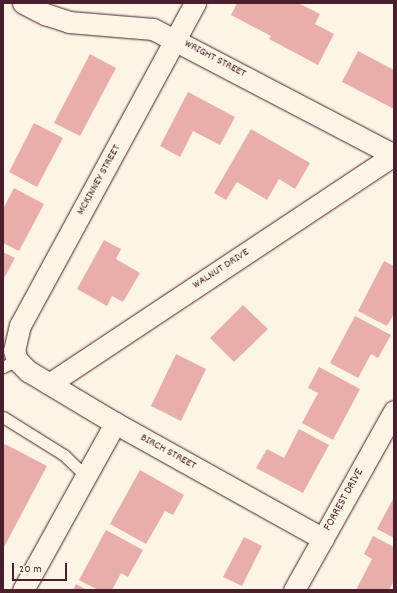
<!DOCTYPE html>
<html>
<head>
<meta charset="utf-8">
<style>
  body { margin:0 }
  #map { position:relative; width:397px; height:593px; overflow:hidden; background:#fcf5e5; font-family:Dekko,sans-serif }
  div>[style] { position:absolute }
  .building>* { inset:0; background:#e9aeaa }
  .roads { filter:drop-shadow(0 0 1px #4a1f2b) drop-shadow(0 0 1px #4a1f2b) }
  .lane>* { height:11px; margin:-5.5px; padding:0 5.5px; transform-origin:5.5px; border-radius:5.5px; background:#fcf5e5 }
  .street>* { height:21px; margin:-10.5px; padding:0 10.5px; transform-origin:10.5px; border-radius:10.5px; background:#fcf5e5 }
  span { translate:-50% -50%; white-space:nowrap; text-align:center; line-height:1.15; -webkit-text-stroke:3.5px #fcf5e5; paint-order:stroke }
  .street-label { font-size:12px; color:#4a1f2b }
  .frame { position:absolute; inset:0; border:4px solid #4a1f2b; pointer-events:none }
  .scale { position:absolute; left:12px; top:563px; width:55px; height:18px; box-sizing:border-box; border:2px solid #4a1f2b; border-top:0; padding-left:5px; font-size:12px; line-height:14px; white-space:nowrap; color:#4a1f2b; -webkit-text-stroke:3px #fcf5e5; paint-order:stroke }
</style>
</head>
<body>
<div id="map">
  <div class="building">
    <i style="clip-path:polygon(237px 3px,298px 3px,320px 14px,315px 24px,334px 34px,318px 65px,269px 39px,271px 36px,231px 15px)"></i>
    <i style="clip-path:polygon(358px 51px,394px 70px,394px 109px,342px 82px)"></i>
    <i style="clip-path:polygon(90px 54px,116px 68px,80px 136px,54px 123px)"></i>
    <i style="clip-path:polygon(188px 92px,235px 117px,220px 145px,193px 131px,180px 157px,160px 146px)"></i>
    <i style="clip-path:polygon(34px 123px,63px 138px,37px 187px,9px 172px)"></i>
    <i style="clip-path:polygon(251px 129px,310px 163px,295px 189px,279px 179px,267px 200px,237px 182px,226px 200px,214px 193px)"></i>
    <i style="clip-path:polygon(14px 188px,44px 204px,19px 251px,3px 243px,3px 209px)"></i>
    <i style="clip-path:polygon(104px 240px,121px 249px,116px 259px,140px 273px,123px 302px,112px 296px,107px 306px,77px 289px)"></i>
    <i style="clip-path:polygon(3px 252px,15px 258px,3px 280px)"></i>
    <i style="clip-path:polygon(384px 261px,394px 266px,394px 314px,387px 326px,358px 311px)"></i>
    <i style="clip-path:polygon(243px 305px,268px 329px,234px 362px,210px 338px)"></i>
    <i style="clip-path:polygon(355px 316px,391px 335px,378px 358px,371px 354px,358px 378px,330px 363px)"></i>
    <i style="clip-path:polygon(176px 354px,206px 369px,181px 421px,151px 406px)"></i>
    <i style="clip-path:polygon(319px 367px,360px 389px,333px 440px,302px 423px,318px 393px,308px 388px)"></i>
    <i style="clip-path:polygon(299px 429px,329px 445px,303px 493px,256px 468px,267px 449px,284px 458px)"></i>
    <i style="clip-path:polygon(5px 444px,47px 466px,3px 549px,3px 447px)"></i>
    <i style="clip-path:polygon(140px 470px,184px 495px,173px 515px,165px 511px,146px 544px,110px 524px)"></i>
    <i style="clip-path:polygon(394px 497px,394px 538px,377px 529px)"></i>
    <i style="clip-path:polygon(106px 530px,143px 550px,128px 577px,121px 573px,112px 590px,98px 590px,79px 580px)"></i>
    <i style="clip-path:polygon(373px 536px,394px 547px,394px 581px,389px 590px,356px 590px,372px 559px,364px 554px)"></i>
    <i style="clip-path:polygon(244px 537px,262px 546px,242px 586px,223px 577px)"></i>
    <i style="clip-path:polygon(76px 584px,87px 590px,73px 590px)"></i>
  </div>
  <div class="roads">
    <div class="lane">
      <i style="left:3px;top:367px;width:16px;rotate:-27deg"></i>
      <i style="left:3px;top:417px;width:72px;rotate:31.9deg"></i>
      <i style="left:64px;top:455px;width:30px;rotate:44deg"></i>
    </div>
    <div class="street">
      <i style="left:23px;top:3px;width:25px;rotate:27deg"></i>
      <i style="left:45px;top:14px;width:25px;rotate:18deg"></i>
      <i style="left:69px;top:22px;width:84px;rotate:4.8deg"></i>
      <i style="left:153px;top:29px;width:272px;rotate:27.6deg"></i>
      <i style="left:195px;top:3px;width:366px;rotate:118.5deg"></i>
      <i style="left:20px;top:325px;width:26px;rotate:103deg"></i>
      <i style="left:14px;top:350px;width:10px;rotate:73deg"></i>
      <i style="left:17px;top:360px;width:16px;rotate:45deg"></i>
      <i style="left:28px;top:371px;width:101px;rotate:30.9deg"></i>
      <i style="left:115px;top:423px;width:238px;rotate:29.1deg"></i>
      <i style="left:49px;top:384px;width:414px;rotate:-33.6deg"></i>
      <i style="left:23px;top:590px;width:191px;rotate:-61.1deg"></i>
      <i style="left:294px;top:590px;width:205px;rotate:-60.8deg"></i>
    </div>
  </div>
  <div class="street-label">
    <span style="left:215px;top:59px;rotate:28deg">WRIGHT STREET</span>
    <span style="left:99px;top:180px;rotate:-61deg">MCKINNEY STREET</span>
    <span style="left:221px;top:269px;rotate:-33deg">WALNUT DRIVE</span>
    <span style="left:168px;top:452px;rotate:29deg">BIRCH STREET</span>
    <span style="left:344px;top:500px;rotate:-61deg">FORREST DRIVE</span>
  </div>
  <div class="frame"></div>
  <div class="scale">20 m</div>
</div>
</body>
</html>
